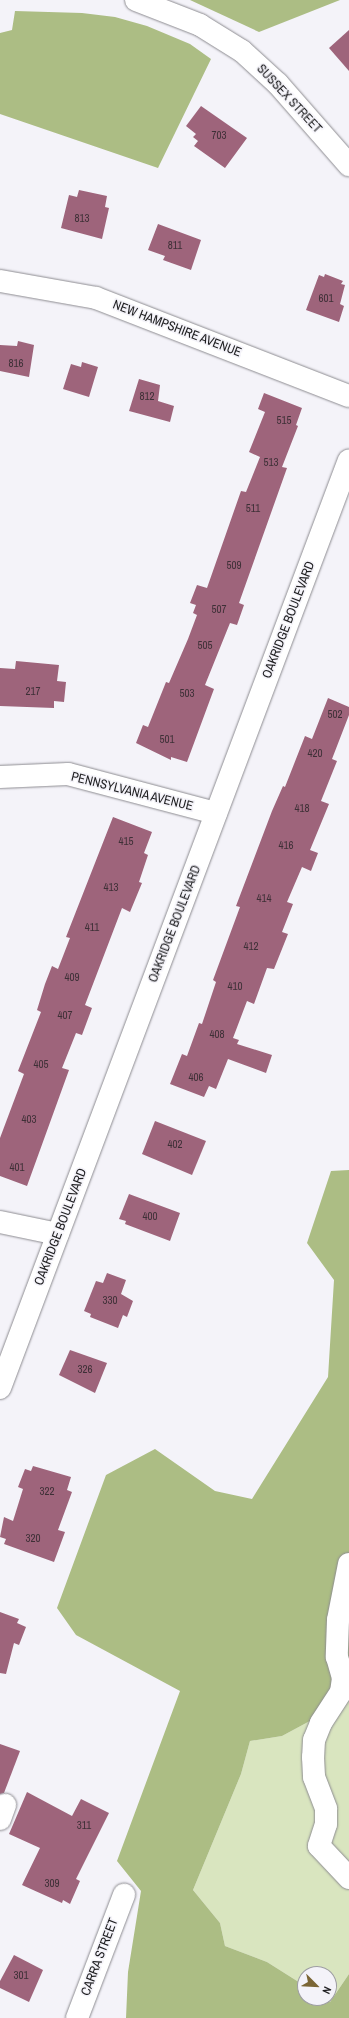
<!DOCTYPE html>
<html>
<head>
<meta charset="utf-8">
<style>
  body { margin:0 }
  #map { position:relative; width:349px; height:2018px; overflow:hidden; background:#f4f3f9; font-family:"Archivo Narrow",sans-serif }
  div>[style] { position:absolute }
  .green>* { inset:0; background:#d9e5bf }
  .forest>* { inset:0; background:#acbd84 }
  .building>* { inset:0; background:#9e647b }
  .roads { filter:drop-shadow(0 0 1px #8d8c91) drop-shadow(0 0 1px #8d8c91) }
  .minor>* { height:22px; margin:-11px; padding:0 11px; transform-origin:11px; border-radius:11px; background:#fff }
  span { translate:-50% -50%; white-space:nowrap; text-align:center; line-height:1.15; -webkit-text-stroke:3px #f4f3f9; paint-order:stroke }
  .number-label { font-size:11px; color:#3e3037 }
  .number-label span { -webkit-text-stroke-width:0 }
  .street-label { font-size:13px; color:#1e1e20 }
  .north { position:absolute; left:297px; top:1966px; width:40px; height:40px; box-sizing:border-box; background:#f4f3f9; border:1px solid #9e9ea2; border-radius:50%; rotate:114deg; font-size:11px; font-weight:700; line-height:16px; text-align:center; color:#1e1e20 }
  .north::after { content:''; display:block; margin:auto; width:14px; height:18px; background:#7b6635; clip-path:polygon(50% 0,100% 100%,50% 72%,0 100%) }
</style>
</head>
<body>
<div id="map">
  <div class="green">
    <i style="clip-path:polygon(349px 1700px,349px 1974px,330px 2002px,323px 1998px,329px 1998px,329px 1974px,305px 1974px,305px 1986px,267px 1962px,225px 1946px,220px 1923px,193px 1890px,241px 1774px,250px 1741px,282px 1736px)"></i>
  </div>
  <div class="forest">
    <i style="clip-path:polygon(190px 0,340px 0,259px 32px)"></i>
    <i style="clip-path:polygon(15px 11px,82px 13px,115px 17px,147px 26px,190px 44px,211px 59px,158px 168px,0 114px,0 33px,12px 30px)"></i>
    <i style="clip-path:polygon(349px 1170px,349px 1700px,282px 1736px,250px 1741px,241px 1774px,193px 1890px,220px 1923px,225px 1946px,267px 1962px,305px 1986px,305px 1998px,323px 1998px,330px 2002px,349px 1974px,349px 2018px,126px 2018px,128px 1972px,141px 1891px,117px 1861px,180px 1691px,76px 1635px,57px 1608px,106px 1475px,155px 1449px,215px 1491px,252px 1499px,328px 1377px,334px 1280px,307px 1243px,331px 1171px)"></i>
  </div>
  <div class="building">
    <i style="clip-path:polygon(349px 30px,349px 71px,329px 48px)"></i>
    <i style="clip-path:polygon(201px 106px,247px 138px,225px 168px,194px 146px,198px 141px,193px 137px,196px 134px,186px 126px)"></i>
    <i style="clip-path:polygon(79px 190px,107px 196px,105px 207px,109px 208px,102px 239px,61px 228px,69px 195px,77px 197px)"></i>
    <i style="clip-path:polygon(158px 224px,201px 240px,191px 270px,163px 260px,165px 256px,148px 250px)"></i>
    <i style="clip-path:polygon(325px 274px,343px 281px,341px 284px,345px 285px,340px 304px,344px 306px,339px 322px,306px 310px,319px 275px,324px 277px)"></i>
    <i style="clip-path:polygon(18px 341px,34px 345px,29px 377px,0 371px,0 345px,17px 346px)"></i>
    <i style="clip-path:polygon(82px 362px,98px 367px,89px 397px,63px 389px,71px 364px,81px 367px)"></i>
    <i style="clip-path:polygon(139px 379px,160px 385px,158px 401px,174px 406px,170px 422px,129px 411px)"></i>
    <i style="clip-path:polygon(264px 393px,302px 408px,296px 425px,298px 426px,282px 467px,287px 468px,239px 603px,244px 605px,237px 625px,230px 623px,205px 685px,214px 689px,187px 762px,171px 757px,171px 760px,136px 743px,143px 725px,148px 727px,166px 682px,169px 683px,188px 639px,197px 615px,193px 613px,196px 605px,190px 603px,197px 585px,207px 588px,241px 491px,246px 492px,260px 457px,249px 452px,265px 412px,258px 409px)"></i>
    <i style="clip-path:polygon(16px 661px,59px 665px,57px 681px,66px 682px,64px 702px,54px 701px,54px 708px,0 706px,0 668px,15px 669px)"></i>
    <i style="clip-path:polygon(328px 698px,349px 707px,349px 715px,332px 759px,337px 761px,321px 801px,329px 804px,310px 850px,318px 853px,311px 871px,302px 867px,287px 902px,293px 904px,282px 932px,288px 934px,274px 969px,267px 968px,254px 1004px,247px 1001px,233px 1038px,239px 1040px,237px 1044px,272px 1055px,266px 1073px,228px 1059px,216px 1089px,209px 1086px,204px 1097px,170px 1084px,182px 1054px,187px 1056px,199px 1023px,202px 1024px,216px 982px,213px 980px,240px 907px,236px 906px,272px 811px,283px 786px,285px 787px,305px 736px,312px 739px)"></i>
    <i style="clip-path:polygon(113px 817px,152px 832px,144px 853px,148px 855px,139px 882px,142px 883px,130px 912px,122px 908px,85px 1005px,92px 1008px,82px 1035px,76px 1033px,62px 1068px,69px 1070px,27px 1186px,0 1176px,0 1138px,24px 1074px,18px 1071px,41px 1012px,37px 1010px,45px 984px,52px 966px,58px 969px,70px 938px,66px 937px)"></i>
    <i style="clip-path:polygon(155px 1121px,206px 1141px,192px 1175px,142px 1154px)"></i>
    <i style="clip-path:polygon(129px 1194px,180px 1213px,170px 1241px,125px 1224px,126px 1221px,119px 1219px)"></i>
    <i style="clip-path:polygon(107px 1273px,126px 1280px,121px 1294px,133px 1301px,127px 1317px,123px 1315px,118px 1328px,90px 1317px,91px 1314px,84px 1311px,96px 1281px,103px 1283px)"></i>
    <i style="clip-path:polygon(70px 1350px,107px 1363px,95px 1393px,59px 1375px)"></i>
    <i style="clip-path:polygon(33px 1466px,71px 1477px,67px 1490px,72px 1492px,58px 1530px,65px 1532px,54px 1562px,4px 1544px,6px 1539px,0 1537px,4px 1517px,13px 1521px,23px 1489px,18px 1487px,25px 1469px,31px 1471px)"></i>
    <i style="clip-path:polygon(0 1612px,19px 1619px,17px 1623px,26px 1627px,19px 1645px,14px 1643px,6px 1674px,0 1673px)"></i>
    <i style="clip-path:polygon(0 1744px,20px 1751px,4px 1793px,0 1794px)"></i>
    <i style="clip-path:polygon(27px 1792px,72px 1816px,81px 1799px,109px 1813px,76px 1879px,80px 1881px,70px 1904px,63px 1900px,62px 1903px,22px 1885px,40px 1848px,9px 1834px)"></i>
    <i style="clip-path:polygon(14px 1955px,43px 1970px,29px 2002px,0 1988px,0 1981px)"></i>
  </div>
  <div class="roads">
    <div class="minor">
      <i style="left:136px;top:0;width:69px;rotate:21.3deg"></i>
      <i style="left:200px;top:25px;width:49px;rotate:31.8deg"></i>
      <i style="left:242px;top:51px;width:49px;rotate:42.5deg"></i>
      <i style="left:278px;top:84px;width:108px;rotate:48.8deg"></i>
      <i style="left:0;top:281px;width:97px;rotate:10deg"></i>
      <i style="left:96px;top:298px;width:271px;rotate:21.2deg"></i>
      <i style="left:0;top:777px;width:68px;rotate:-2.5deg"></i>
      <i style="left:68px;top:774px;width:153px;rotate:14.8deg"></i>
      <i style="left:0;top:1222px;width:59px;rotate:11.7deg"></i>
      <i style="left:0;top:1388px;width:991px;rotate:-69.39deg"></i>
      <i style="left:349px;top:1564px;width:57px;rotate:101.1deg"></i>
      <i style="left:338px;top:1620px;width:37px;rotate:92deg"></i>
      <i style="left:337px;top:1657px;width:22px;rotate:74deg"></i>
      <i style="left:343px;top:1678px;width:14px;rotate:98deg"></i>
      <i style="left:341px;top:1692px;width:37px;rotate:123deg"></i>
      <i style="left:321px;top:1723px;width:18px;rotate:112deg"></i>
      <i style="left:314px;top:1740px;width:17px;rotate:93deg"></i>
      <i style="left:313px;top:1757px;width:20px;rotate:87deg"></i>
      <i style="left:314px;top:1777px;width:34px;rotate:69deg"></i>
      <i style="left:326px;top:1809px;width:15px;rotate:90deg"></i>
      <i style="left:326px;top:1824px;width:23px;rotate:108deg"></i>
      <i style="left:319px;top:1846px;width:44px;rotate:46.8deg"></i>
      <i style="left:0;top:1819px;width:15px;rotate:-70deg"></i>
      <i style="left:77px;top:2018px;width:132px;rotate:-69.1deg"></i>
    </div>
  </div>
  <div class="number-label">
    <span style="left:219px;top:135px">703</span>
    <span style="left:82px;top:218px">813</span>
    <span style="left:175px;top:245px">811</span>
    <span style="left:326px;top:298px">601</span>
    <span style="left:16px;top:363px">816</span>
    <span style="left:147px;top:396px">812</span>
    <span style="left:284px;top:420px">515</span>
    <span style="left:271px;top:462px">513</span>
    <span style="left:253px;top:508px">511</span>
    <span style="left:234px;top:565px">509</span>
    <span style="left:219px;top:609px">507</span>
    <span style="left:205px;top:645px">505</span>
    <span style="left:33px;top:691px">217</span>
    <span style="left:187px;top:693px">503</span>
    <span style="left:335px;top:714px">502</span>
    <span style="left:167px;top:739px">501</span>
    <span style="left:315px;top:753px">420</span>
    <span style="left:302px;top:808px">418</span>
    <span style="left:126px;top:841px">415</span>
    <span style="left:286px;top:845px">416</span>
    <span style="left:111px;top:887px">413</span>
    <span style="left:264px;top:898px">414</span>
    <span style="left:92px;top:927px">411</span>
    <span style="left:251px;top:946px">412</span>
    <span style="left:72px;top:977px">409</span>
    <span style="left:235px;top:986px">410</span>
    <span style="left:65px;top:1015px">407</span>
    <span style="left:217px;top:1034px">408</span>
    <span style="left:41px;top:1064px">405</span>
    <span style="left:196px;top:1077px">406</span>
    <span style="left:29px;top:1119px">403</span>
    <span style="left:175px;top:1144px">402</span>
    <span style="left:17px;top:1167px">401</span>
    <span style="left:150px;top:1216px">400</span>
    <span style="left:110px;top:1300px">330</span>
    <span style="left:85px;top:1369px">326</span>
    <span style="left:47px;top:1491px">322</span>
    <span style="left:33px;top:1538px">320</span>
    <span style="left:84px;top:1825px">311</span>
    <span style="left:52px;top:1883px">309</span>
    <span style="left:21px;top:1975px">301</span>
  </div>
  <div class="street-label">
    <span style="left:289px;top:99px;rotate:47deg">SUSSEX STREET</span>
    <span style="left:177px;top:329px;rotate:21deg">NEW HAMPSHIRE AVENUE</span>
    <span style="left:289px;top:620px;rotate:-69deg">OAKRIDGE BOULEVARD</span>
    <span style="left:132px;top:792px;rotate:14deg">PENNSYLVANIA AVENUE</span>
    <span style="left:175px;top:924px;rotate:-69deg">OAKRIDGE BOULEVARD</span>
    <span style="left:61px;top:1227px;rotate:-69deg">OAKRIDGE BOULEVARD</span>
    <span style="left:100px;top:1957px;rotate:-69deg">CARRA STREET</span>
  </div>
  <div class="north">N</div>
</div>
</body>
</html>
